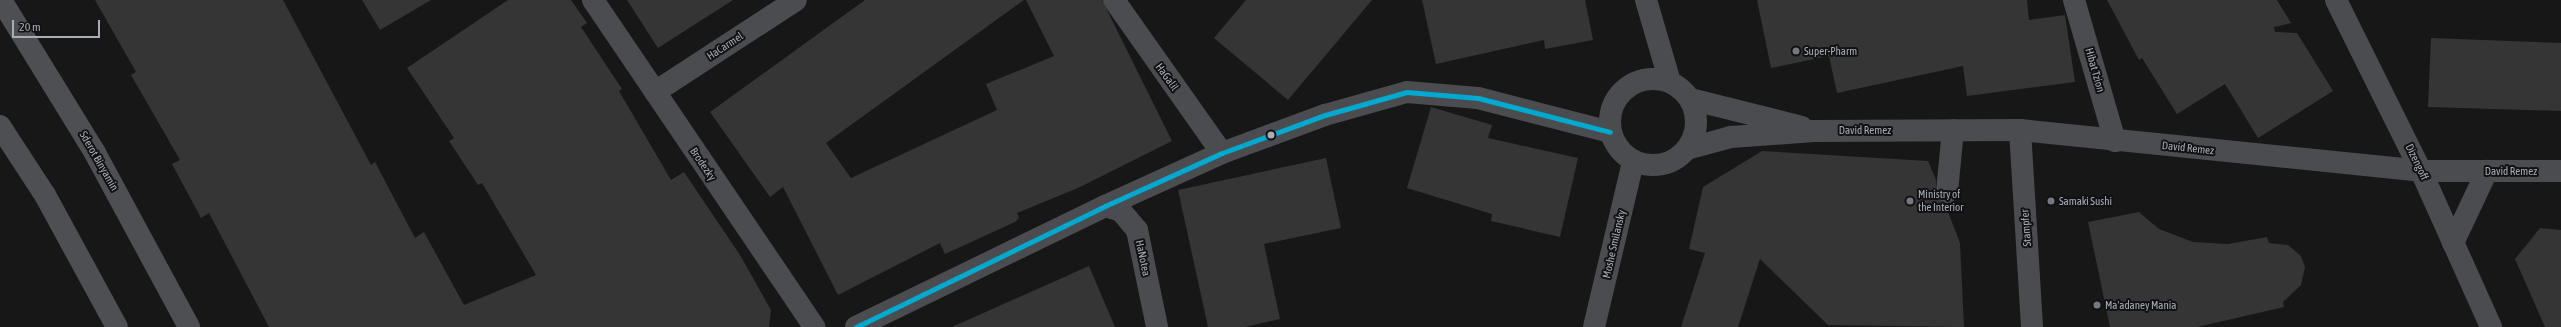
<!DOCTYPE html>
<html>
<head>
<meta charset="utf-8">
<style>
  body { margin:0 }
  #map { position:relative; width:2561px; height:327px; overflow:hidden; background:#171717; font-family:"Asap Condensed",sans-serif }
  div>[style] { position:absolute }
  .building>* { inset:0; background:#353536 }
  .minor>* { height:22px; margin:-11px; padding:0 11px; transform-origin:11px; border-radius:11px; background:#4b4c50 }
  .minor>.ring { margin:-11px; padding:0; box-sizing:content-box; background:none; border:22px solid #4b4c50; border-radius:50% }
  .major>* { height:22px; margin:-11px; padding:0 11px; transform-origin:11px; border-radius:11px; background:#4d4f52 }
  .bus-1>* { height:5px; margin:-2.5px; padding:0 2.5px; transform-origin:2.5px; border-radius:2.5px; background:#00a9ce }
  .dots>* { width:11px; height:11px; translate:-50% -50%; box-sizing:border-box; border:2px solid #111113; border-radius:50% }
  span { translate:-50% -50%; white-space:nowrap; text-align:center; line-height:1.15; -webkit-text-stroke:4px #111113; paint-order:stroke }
  .street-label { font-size:11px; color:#a8adb8 }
  .poi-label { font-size:11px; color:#a8adb8 }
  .left { translate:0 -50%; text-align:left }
  .scale { position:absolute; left:12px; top:20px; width:88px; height:18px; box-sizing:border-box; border:2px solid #a8adb8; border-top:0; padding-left:5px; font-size:12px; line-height:14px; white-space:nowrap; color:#a8adb8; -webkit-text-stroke:3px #111113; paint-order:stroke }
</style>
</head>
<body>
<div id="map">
  <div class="building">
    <i style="clip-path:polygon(95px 0,283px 0,371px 165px,375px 162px,415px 238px,424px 232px,464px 305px,536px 275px,482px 183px,478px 185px,449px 141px,454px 138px,407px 68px,508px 0,571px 0,587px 23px,581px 27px,622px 89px,619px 91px,671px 180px,684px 172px,740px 255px,771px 310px,769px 327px,269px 327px,209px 213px,201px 218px,172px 164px,180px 160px,131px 75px,136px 72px)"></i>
    <i style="clip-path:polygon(362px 0,431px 0,380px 30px)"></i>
    <i style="clip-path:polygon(627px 0,733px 0,658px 48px)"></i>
    <i style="clip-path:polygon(865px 0,1024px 0,826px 143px,851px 178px,997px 110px,986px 84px,1054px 56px,1026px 0,1102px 0,1172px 141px,1078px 188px,1017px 213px,1019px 218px,1015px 222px,945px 254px,940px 243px,838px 295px,783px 187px,770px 197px,710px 112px)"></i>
    <i style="clip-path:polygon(1246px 0,1372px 0,1288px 100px,1214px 38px)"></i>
    <i style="clip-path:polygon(1422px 0,1585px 0,1593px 40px,1545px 49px,1544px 40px,1436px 64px)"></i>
    <i style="clip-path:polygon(1757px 0,2027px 0,2029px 20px,2065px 15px,2075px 82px,1967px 96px,1963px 66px,1837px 93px,1829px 56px,1771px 68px)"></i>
    <i style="clip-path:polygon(2107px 0,2277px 0,2291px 23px,2274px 27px,2275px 32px,2297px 33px,2333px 91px,2258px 138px,2225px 84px,2177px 114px,2142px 58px,2139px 60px)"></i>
    <i style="clip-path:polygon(2431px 38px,2561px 43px,2561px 111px,2428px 107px)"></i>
    <i style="clip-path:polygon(1431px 107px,1492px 125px,1488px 138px,1578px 158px,1560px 237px,1491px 221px,1492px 214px,1407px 188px)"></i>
    <i style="clip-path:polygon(1762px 151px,1928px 161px,1936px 180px,1936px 197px,1945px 204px,1960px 243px,1964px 327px,1828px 325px,1760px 259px,1738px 327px,1681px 327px,1705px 253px,1689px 249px,1703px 187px)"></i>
    <i style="clip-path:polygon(1326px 158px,1341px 228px,1264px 244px,1280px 319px,1245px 327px,1208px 327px,1178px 190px)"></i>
    <i style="clip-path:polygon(2139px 212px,2159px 229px,2193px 242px,2228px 244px,2267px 237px,2269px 243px,2288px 245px,2301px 256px,2305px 267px,2301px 285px,2283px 302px,2284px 307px,2197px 327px,2110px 327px,2088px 222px)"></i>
    <i style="clip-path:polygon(2540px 228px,2561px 230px,2561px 327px,2545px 327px,2515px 259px)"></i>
    <i style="clip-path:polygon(1089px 266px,1115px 327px,952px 327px)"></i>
  </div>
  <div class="minor">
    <i style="left:593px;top:0;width:395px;rotate:55.9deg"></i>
    <i style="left:1114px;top:0;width:187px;rotate:54.8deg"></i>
    <i style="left:1646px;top:0;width:85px;rotate:73.7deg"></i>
    <i style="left:2074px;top:0;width:147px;rotate:73.8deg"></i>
    <i style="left:2336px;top:0;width:191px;rotate:63.6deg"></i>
    <i style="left:2421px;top:171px;width:171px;rotate:65.8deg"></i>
    <i class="ring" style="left:1610px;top:79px;width:64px;height:64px"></i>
    <i style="left:655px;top:92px;width:168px;rotate:-33.1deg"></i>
    <i style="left:1690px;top:99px;width:115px;rotate:14deg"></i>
    <i style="left:2020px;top:130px;width:197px;rotate:86.5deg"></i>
    <i style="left:1687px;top:149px;width:46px;rotate:-15.3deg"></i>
    <i style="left:1731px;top:137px;width:83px;rotate:-4.1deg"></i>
    <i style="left:1814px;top:131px;width:206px;rotate:-0.3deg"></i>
    <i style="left:2020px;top:130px;width:403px;rotate:5.8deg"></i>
    <i style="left:2421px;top:171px;width:140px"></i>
    <i style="left:1947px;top:192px;width:62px;rotate:-84.5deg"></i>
    <i style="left:1105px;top:206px;width:17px;rotate:17deg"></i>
    <i style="left:1121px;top:211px;width:25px;rotate:50deg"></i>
    <i style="left:1137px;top:230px;width:99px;rotate:78.3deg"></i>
    <i style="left:2453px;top:243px;width:80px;rotate:-64.7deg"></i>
    <i style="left:856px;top:327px;width:277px;rotate:-25.9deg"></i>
    <i style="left:1105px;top:206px;width:128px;rotate:-24.4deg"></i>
    <i style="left:1222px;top:153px;width:110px;rotate:-20.3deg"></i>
    <i style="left:1325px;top:115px;width:85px;rotate:-15.7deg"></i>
    <i style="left:1407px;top:92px;width:71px;rotate:4.8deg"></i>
    <i style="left:1478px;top:98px;width:136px;rotate:14.4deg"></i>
    <i style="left:1594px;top:327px;width:170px;rotate:-76.7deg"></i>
  </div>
  <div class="major">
    <i style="left:1px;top:0;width:180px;rotate:58.4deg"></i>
    <i style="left:95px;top:153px;width:198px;rotate:61.6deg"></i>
    <i style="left:0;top:126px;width:82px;rotate:56.9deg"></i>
    <i style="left:45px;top:195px;width:150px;rotate:61.4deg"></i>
  </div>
  <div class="bus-1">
    <i style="left:856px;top:327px;width:277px;rotate:-25.9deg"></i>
    <i style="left:1105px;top:206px;width:128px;rotate:-24.4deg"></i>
    <i style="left:1222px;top:153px;width:110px;rotate:-20.3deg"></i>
    <i style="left:1325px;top:115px;width:85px;rotate:-15.7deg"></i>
    <i style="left:1407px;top:92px;width:71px;rotate:4.8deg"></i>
    <i style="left:1478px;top:98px;width:136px;rotate:14.4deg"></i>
  </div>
  <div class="dots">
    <i style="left:1796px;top:51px;background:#757880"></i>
    <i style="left:1271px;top:135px;background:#a8adb8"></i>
    <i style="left:1910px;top:201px;background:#757880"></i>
    <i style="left:2051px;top:201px;background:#757880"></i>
    <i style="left:2097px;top:305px;background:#757880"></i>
  </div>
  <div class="street-label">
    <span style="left:725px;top:46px;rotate:-33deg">HaCarmel</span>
    <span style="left:2095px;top:70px;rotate:74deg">Hibat Tzion</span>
    <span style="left:1167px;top:77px;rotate:54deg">HaGalil</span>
    <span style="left:1865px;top:130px">David Remez</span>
    <span style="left:2188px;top:148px;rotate:6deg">David Remez</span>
    <span style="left:99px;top:161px;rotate:60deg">Sderot Binyamin</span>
    <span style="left:2417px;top:162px;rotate:64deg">Dizengoff</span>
    <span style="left:703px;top:164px;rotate:56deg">Brodezky</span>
    <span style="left:2511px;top:171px">David Remez</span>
    <span style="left:2026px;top:228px;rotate:-94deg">Stampfer</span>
    <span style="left:1614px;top:244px;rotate:-77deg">Moshe Smilansky</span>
    <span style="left:1143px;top:258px;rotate:78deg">HaNotea</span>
  </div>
  <div class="poi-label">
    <span class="left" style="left:1804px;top:51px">Super-Pharm</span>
    <span class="left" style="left:1918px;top:201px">Ministry of<br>the Interior</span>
    <span class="left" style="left:2059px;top:201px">Samaki Sushi</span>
    <span class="left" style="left:2105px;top:305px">Ma'adaney Mania</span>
  </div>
  <div class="scale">20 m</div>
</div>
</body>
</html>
